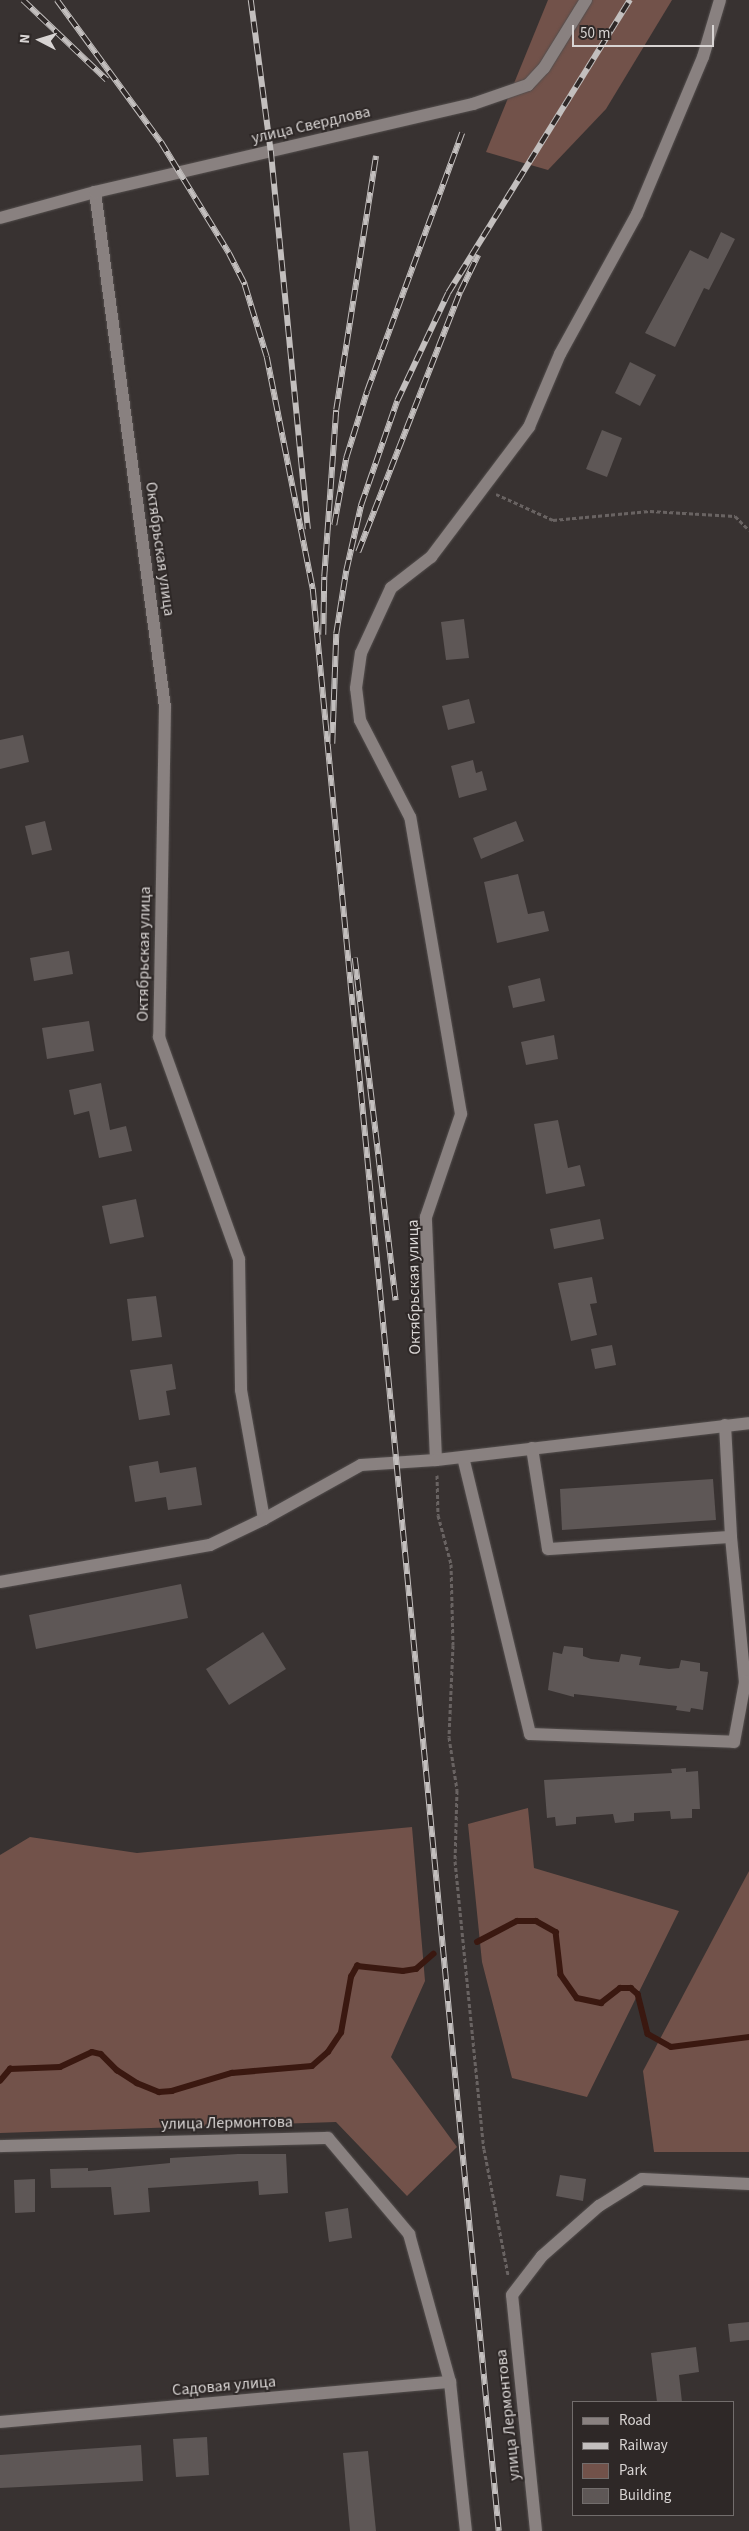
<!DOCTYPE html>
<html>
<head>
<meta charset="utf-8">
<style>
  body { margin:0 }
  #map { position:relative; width:749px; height:2531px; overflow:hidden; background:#383231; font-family:"Source Sans 3",sans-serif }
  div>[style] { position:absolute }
  .green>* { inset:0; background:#72524a }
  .stream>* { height:5.5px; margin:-2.75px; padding:0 2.75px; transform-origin:2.75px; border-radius:2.75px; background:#3a1810 }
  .building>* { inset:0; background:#5e5756 }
  .path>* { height:3px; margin-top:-1.5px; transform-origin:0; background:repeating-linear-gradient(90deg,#696362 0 4px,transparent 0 6.5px) }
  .roads { filter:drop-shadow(0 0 1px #534e4d) drop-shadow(0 0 1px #534e4d) }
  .minor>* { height:12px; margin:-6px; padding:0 6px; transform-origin:6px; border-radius:6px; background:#898180 }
  .rail>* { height:5.5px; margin-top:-2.75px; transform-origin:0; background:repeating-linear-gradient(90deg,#2e2827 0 11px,#c3bfbe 0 22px); box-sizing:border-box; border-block:1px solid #c3bfbe }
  span { translate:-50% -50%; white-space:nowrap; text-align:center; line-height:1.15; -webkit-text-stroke:4px #2e2827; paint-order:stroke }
  .street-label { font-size:16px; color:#d8d4d3 }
  .legend { position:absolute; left:572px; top:2401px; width:162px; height:115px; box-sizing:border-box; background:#2e2827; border:1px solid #726d6c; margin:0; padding:6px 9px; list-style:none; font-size:15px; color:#d8d4d3 }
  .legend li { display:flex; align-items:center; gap:10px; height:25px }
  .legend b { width:25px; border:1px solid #726d6c }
  .north { position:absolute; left:15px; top:15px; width:50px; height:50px; -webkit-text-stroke:4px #2e2827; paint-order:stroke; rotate:275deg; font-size:14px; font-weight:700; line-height:20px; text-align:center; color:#d8d4d3 }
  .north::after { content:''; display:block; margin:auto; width:18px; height:22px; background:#d8d4d3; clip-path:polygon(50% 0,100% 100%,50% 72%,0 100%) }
  .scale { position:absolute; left:572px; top:25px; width:142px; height:22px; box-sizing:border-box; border:2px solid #d8d4d3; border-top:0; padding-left:6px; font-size:15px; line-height:18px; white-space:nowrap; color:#d8d4d3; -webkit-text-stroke:4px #2e2827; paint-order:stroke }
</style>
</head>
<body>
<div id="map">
  <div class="green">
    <i style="clip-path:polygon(548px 0,672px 0,606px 109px,548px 170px,486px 152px)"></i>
    <i style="clip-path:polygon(528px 1808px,534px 1868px,679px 1911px,587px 2097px,512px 2078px,482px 1962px,468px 1824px)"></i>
    <i style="clip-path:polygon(412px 1827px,425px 1981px,391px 2057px,457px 2147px,407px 2196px,336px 2122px,0 2133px,0 1855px,30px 1837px,137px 1853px)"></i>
    <i style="clip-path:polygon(749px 1871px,749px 2152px,654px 2152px,643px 2071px)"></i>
  </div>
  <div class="stream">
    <i style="left:477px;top:1942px;width:45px;rotate:-27.7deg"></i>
    <i style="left:517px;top:1921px;width:19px"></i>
    <i style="left:536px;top:1921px;width:23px;rotate:29deg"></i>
    <i style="left:556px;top:1932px;width:43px;rotate:83.4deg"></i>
    <i style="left:561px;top:1975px;width:28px;rotate:55deg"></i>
    <i style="left:577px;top:1998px;width:25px;rotate:12deg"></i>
    <i style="left:601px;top:2003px;width:24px;rotate:-38deg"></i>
    <i style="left:620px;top:1988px;width:11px"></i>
    <i style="left:631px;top:1988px;width:9px;rotate:41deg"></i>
    <i style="left:638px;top:1994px;width:41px;rotate:76deg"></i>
    <i style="left:648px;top:2034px;width:26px;rotate:29deg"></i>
    <i style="left:671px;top:2047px;width:79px;rotate:-7.3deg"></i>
    <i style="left:0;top:2081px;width:16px;rotate:-50deg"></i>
    <i style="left:10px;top:2069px;width:50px;rotate:-2.3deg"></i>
    <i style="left:60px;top:2067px;width:35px;rotate:-25deg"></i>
    <i style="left:92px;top:2052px;width:9px;rotate:13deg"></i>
    <i style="left:101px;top:2054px;width:23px;rotate:45deg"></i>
    <i style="left:117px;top:2070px;width:24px;rotate:33deg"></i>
    <i style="left:137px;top:2083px;width:24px;rotate:22deg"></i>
    <i style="left:159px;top:2092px;width:13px;rotate:-4deg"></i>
    <i style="left:172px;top:2091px;width:63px;rotate:-16.7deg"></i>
    <i style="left:232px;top:2073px;width:80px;rotate:-5deg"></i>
    <i style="left:312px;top:2066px;width:21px;rotate:-41deg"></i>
    <i style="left:328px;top:2052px;width:23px;rotate:-56deg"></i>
    <i style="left:341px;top:2033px;width:57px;rotate:-79.9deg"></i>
    <i style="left:351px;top:1977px;width:13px;rotate:-61deg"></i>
    <i style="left:357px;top:1966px;width:46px;rotate:6.2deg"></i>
    <i style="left:403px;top:1971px;width:13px;rotate:-9deg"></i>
    <i style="left:416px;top:1969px;width:23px;rotate:-41deg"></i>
  </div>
  <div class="building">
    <i style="clip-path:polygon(721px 232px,735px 239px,709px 290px,704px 288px,675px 347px,645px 333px,690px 250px,708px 259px)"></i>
    <i style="clip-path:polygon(630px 362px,656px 375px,640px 406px,615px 393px)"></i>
    <i style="clip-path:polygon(602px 430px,622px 438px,607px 477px,586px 469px)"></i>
    <i style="clip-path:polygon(464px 619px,469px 658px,446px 660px,441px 622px)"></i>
    <i style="clip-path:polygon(469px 699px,475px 723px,448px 730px,442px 706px)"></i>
    <i style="clip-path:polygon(23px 735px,29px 762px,0 769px,0 740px)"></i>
    <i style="clip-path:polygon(473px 760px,476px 773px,482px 771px,487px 790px,459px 798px,451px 766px)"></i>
    <i style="clip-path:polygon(45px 821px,52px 850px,32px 855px,25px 826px)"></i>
    <i style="clip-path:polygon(516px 821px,524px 841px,481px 859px,473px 838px)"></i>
    <i style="clip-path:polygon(518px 874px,528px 914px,544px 911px,549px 931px,497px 943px,484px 882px)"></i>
    <i style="clip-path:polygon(69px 951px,73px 974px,34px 981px,30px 958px)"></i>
    <i style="clip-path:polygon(540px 978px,545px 1001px,513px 1008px,508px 986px)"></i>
    <i style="clip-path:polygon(89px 1021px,94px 1051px,47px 1059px,42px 1028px)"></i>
    <i style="clip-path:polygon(554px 1035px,558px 1059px,526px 1065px,521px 1042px)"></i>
    <i style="clip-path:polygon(101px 1083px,110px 1130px,126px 1126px,132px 1151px,99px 1158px,89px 1111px,74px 1115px,69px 1090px)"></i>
    <i style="clip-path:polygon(558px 1120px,568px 1168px,580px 1165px,585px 1186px,546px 1194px,534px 1124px)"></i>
    <i style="clip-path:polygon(136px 1199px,144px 1237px,110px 1244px,102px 1206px)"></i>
    <i style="clip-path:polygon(600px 1219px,604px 1239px,554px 1249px,550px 1229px)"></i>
    <i style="clip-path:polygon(592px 1277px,597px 1303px,590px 1304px,597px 1335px,571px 1341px,558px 1283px)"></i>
    <i style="clip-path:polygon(156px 1296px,162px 1337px,132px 1341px,127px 1299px)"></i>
    <i style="clip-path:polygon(612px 1345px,616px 1365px,595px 1369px,591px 1349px)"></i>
    <i style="clip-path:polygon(172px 1364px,176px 1389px,166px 1391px,170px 1415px,139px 1420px,130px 1370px)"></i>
    <i style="clip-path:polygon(158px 1461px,160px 1473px,196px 1467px,202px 1505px,168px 1510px,166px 1497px,135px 1502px,129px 1466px)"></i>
    <i style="clip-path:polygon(713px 1479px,716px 1520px,562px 1530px,560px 1489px)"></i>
    <i style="clip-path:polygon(181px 1584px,188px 1618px,36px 1649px,29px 1615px)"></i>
    <i style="clip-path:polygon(263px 1632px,286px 1669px,229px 1705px,206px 1669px)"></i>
    <i style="clip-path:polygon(564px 1646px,583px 1648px,583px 1656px,591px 1659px,619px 1662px,621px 1654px,641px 1657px,639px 1665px,669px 1669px,679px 1668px,681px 1660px,700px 1663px,700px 1671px,708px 1672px,703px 1710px,691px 1708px,690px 1712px,676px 1710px,677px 1706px,574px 1694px,574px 1697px,548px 1690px,553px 1652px,562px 1654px)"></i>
    <i style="clip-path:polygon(686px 1768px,686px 1772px,698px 1771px,700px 1809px,692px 1809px,692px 1818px,671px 1819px,670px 1811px,634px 1813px,634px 1821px,615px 1823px,613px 1814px,576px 1817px,576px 1824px,556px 1826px,555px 1817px,547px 1818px,544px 1780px,672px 1773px,671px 1769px)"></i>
    <i style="clip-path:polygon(238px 2154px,286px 2154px,288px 2193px,259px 2195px,258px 2181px,148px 2188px,150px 2212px,114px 2215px,111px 2187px,51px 2188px,50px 2169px,88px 2168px,88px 2171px,170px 2163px,170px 2158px)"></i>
    <i style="clip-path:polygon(560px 2175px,586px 2179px,583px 2201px,556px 2196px)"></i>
    <i style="clip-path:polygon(35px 2179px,35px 2212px,15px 2213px,14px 2180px)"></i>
    <i style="clip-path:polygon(348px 2208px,352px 2238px,329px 2242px,325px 2212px)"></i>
    <i style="clip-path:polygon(749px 2322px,749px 2340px,730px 2342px,728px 2324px)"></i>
    <i style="clip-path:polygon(696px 2347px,699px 2372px,679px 2375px,682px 2402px,657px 2402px,651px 2353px)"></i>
    <i style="clip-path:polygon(207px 2437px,209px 2475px,176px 2477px,173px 2439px)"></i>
    <i style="clip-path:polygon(141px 2445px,143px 2481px,0 2488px,0 2455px)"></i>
    <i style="clip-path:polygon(368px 2451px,376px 2531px,350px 2531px,343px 2453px)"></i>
  </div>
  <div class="path">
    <i style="left:496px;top:494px;width:63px;rotate:24.5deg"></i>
    <i style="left:553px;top:520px;width:97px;rotate:-5.3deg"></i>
    <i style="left:650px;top:511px;width:85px;rotate:3.4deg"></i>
    <i style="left:735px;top:516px;width:20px;rotate:45deg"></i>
    <i style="left:437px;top:1475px;width:40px;rotate:88.6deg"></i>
    <i style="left:438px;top:1515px;width:51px;rotate:75.1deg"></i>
    <i style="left:451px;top:1564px;width:81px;rotate:88.6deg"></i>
    <i style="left:453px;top:1645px;width:92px;rotate:92.5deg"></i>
    <i style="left:449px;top:1737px;width:54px;rotate:81.4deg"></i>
    <i style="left:457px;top:1790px;width:71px;rotate:91.6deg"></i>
    <i style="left:455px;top:1861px;width:289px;rotate:84.3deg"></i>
    <i style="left:484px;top:2149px;width:128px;rotate:79.2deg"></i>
  </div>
  <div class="roads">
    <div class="minor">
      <i style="left:95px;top:192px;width:520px;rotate:82.26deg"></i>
      <i style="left:165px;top:707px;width:330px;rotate:91deg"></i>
      <i style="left:159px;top:1037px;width:236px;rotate:70.2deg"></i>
      <i style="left:239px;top:1259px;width:131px;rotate:89.1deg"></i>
      <i style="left:241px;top:1390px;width:131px;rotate:79.9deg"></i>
      <i style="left:0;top:218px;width:98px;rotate:-15.3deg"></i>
      <i style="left:95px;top:192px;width:388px;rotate:-13.1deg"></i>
      <i style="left:473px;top:104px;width:58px;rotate:-19.1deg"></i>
      <i style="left:528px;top:85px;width:23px;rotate:-47deg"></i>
      <i style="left:544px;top:68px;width:80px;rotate:-58.3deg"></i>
      <i style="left:725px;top:1425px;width:112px;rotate:86.9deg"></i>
      <i style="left:731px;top:1537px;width:146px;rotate:84.5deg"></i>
      <i style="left:745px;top:1682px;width:4px;rotate:-14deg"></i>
      <i style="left:532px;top:1448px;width:102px;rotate:81deg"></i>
      <i style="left:548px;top:1549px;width:183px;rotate:-3.8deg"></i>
      <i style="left:463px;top:1457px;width:285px;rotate:76.4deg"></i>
      <i style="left:530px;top:1734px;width:204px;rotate:2.2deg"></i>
      <i style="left:734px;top:1742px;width:61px;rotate:-79.6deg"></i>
      <i style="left:436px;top:1460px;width:243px;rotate:-92.4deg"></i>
      <i style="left:426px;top:1217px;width:109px;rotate:-71.2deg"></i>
      <i style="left:461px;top:1114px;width:301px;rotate:-99.7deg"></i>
      <i style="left:410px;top:817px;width:109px;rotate:-117.3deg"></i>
      <i style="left:360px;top:720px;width:32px;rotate:-97deg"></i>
      <i style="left:356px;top:688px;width:35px;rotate:-82deg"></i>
      <i style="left:361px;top:653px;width:72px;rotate:-65.2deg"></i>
      <i style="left:391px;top:588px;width:51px;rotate:-37.8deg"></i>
      <i style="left:431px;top:557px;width:163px;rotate:-53deg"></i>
      <i style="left:529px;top:427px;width:79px;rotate:-67deg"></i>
      <i style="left:560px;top:354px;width:160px;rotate:-61.2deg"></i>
      <i style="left:637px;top:214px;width:170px;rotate:-67.2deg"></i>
      <i style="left:703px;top:57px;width:59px;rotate:-73.4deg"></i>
      <i style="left:0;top:1582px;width:213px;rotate:-10deg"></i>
      <i style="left:210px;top:1545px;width:60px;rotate:-25.7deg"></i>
      <i style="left:264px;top:1519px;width:111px;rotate:-29.1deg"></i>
      <i style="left:361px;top:1465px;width:75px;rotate:-3.8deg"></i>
      <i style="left:436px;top:1460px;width:315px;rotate:-6.7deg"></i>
      <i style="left:0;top:2146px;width:328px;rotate:-1.4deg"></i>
      <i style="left:328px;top:2138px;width:126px;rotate:49.8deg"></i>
      <i style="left:409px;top:2234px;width:154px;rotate:74.5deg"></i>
      <i style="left:450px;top:2382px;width:150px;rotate:83.9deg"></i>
      <i style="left:0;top:2422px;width:452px;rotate:-5.1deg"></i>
      <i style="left:536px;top:2531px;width:237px;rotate:-95.8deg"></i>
      <i style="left:512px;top:2295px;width:49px;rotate:-52.4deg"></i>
      <i style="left:542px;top:2256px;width:76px;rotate:-41.3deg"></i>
      <i style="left:599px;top:2206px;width:51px;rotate:-32.1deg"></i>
      <i style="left:642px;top:2179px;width:107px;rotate:2.7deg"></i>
    </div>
  </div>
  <div class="rail">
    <i style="left:23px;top:0;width:116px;rotate:43.6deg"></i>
    <i style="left:57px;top:0;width:176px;rotate:53.8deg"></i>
    <i style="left:161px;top:142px;width:130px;rotate:58.5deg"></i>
    <i style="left:229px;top:253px;width:36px;rotate:63deg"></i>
    <i style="left:245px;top:285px;width:75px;rotate:73deg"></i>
    <i style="left:267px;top:357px;width:237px;rotate:78.8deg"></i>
    <i style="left:313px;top:589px;width:1951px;rotate:84.53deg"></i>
    <i style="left:251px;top:0;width:152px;rotate:82.5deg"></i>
    <i style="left:271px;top:151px;width:380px;rotate:84.4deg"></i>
    <i style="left:334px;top:525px;width:68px;rotate:-79.8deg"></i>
    <i style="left:346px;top:458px;width:70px;rotate:-72.6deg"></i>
    <i style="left:367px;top:391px;width:275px;rotate:-69.8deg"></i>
    <i style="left:358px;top:552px;width:279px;rotate:-68.6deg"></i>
    <i style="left:460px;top:292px;width:41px;rotate:-64.1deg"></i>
    <i style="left:323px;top:635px;width:58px;rotate:-89deg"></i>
    <i style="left:324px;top:577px;width:167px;rotate:-85.9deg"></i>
    <i style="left:336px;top:410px;width:257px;rotate:-81.1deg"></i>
    <i style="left:332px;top:744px;width:110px;rotate:-87.9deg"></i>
    <i style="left:336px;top:634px;width:64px;rotate:-81deg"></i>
    <i style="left:346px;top:571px;width:68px;rotate:-77.2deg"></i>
    <i style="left:361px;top:505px;width:110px;rotate:-70.9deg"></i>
    <i style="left:397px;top:401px;width:119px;rotate:-64.7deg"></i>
    <i style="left:448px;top:293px;width:345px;rotate:-58.2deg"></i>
    <i style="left:355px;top:958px;width:345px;rotate:83.2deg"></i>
  </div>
  <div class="street-label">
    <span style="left:311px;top:125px;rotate:-13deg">улица Свердлова</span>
    <span style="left:160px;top:549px;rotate:82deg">Октябрьская улица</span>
    <span style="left:144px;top:954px;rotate:-89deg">Октябрьская улица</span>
    <span style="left:414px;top:1287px;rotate:-91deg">Октябрьская улица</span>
    <span style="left:227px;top:2123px;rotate:-1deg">улица Лермонтова</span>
    <span style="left:224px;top:2386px;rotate:-5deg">Садовая улица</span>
    <span style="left:508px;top:2415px;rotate:-96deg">улица Лермонтова</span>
  </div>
  <ul class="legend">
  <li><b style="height:6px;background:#898180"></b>Road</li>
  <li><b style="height:6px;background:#c3bfbe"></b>Railway</li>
  <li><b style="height:14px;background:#72524a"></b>Park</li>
  <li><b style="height:14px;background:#5e5756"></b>Building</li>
  </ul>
  <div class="north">N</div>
  <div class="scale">50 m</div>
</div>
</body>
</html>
